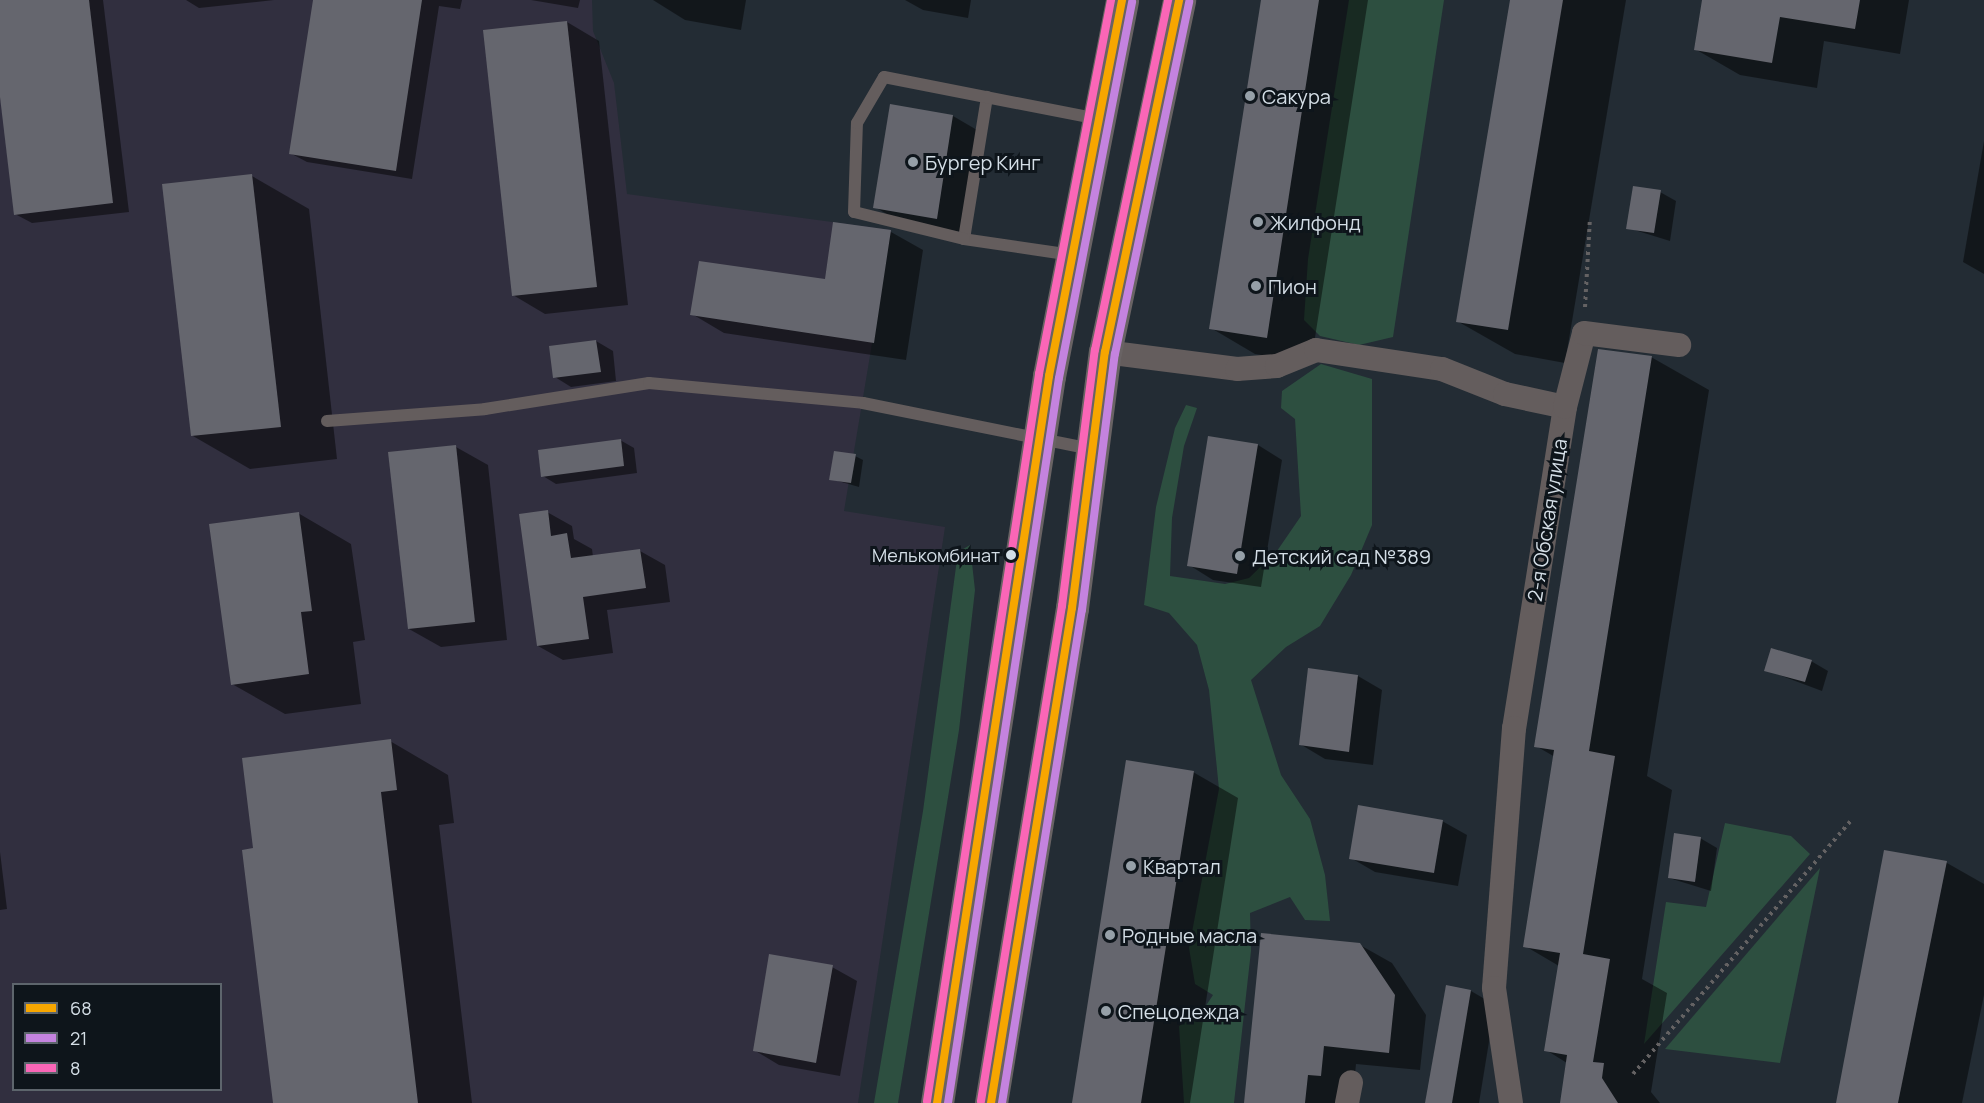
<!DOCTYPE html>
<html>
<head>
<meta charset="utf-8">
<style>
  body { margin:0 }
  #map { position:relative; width:1984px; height:1103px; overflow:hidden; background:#232c34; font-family:Manrope,sans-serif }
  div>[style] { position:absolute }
  .industrial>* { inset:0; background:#312f3f }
  .green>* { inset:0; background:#2d4f40 }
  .shadow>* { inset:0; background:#0007 }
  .building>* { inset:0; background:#65666e }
  .path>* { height:4px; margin-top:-2px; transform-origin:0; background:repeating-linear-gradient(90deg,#646263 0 3px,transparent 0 7.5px) }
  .lane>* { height:12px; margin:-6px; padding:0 6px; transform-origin:6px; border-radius:6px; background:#645d5d }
  .street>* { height:24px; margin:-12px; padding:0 12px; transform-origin:12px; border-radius:12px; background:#645d5d }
  .highway>* { height:33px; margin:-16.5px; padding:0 16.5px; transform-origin:16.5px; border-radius:16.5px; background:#696364 }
  .bus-1>* { height:8px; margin:-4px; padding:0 4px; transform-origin:4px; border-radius:4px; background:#f7a600 }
  .bus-2>* { height:8px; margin:-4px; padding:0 4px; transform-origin:4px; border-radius:4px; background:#c483df }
  .bus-3>* { height:8px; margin:-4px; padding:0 4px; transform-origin:4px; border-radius:4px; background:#fa66b7 }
  .dots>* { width:16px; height:16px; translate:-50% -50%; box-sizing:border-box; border:3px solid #0e151b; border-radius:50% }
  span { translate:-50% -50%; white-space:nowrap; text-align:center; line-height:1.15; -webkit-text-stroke:6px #0e151b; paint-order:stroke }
  .bus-label { font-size:18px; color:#d4dee6 }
  .right { translate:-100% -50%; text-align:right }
  .poi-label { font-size:20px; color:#d4dee6 }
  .left { translate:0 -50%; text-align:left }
  .street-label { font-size:20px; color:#d4dee6 }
  .legend { position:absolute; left:12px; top:983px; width:210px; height:108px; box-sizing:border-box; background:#0e151b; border:2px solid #5d656c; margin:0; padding:8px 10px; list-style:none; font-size:18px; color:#d4dee6 }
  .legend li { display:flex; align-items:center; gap:12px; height:30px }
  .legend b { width:30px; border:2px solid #5d656c }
</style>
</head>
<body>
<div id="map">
  <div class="industrial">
    <i style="clip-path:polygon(evenodd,0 0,592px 0,593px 31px,614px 83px,627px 194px,891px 230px,844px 511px,945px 527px,858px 1103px,0 1103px,0 0,14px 984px,220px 984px,220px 1090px,14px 1090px,14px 984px)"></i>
  </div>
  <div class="green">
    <i style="clip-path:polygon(1349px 0,1444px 0,1393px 337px,1359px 345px,1320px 336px,1304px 320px,1308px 259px)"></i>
    <i style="clip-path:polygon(1321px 364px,1372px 379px,1372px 525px,1351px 575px,1320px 626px,1286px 647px,1251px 680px,1281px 775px,1310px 819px,1325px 875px,1330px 921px,1305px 920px,1290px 897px,1250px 913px,1251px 951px,1234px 1103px,1184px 1103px,1179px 1026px,1201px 1013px,1213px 995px,1195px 984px,1189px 948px,1219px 789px,1209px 690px,1197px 645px,1169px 613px,1144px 605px,1156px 507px,1175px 428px,1186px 405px,1197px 408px,1184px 446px,1172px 518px,1170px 576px,1225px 584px,1249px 578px,1277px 551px,1301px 516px,1295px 419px,1281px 408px,1282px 391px)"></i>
    <i style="clip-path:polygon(970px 545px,975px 590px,959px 730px,898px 1103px,874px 1103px,923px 811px,958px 552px)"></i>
    <i style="clip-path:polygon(1725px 823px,1791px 836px,1810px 854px,1644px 1044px,1666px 902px,1706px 907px)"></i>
    <i style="clip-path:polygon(1820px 868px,1780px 1063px,1665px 1049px)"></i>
  </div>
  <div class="shadow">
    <i style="clip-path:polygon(0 0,103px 0,129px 212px,32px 223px,15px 214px,0 85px)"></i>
    <i style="clip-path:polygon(186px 0,274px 0,199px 8px)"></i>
    <i style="clip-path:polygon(314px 0,462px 0,460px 9px,439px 6px,412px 179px,307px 162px,290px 153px)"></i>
    <i style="clip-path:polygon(531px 0,580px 0,578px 8px)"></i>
    <i style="clip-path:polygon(653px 0,746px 0,741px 30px,685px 20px)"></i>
    <i style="clip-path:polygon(905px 0,971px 0,968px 18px,923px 10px)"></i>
    <i style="clip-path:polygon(1262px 0,1368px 0,1311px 363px,1255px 354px,1211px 328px)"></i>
    <i style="clip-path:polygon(1511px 0,1626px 0,1565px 363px,1515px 354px,1457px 321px)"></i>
    <i style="clip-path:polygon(1703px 0,1909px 0,1900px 54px,1824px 41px,1817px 88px,1740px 75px,1695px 49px)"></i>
    <i style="clip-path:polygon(567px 22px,599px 41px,628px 305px,545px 314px,513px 295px)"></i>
    <i style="clip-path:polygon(953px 116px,977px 130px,961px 232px,900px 222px,875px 207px)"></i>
    <i style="clip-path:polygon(1984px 141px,1984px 274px,1963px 262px)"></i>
    <i style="clip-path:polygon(252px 176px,309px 209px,337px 459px,250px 469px,193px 436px)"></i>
    <i style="clip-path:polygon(1660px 192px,1676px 201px,1670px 241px,1628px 228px)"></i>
    <i style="clip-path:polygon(891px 232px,923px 250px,906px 360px,724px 333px,692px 314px,826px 281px)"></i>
    <i style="clip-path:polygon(596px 341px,613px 351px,616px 381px,571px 387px,555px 377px)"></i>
    <i style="clip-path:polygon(1651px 357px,1709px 390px,1647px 776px,1672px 790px,1642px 979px,1667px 993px,1651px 1092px,1660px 1103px,1561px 1103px,1567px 1063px,1546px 1050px,1559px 966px,1525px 946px,1555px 757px,1536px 746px)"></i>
    <i style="clip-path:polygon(620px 440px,634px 448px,637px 473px,556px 484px,543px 476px)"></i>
    <i style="clip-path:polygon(1258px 445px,1282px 460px,1261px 587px,1213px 580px,1189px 565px)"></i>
    <i style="clip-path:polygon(456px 447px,488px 465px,507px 640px,441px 647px,409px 629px)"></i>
    <i style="clip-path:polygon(855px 456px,863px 460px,859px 487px,831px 479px)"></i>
    <i style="clip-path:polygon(547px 512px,572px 526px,574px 539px,592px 549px,593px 557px,640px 551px,665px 565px,670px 602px,607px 610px,613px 653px,563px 660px,538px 646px)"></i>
    <i style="clip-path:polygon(298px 513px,351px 544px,365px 640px,353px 642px,361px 704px,285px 714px,232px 684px)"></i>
    <i style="clip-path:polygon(1811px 661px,1828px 671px,1822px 691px,1766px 670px)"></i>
    <i style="clip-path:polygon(1358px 676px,1382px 690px,1373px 765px,1325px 759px,1300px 744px)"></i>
    <i style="clip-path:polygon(390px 741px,448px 775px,454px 823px,439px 825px,472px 1103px,274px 1103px,255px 850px)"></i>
    <i style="clip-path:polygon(1193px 772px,1238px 798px,1190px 1103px,1073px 1103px)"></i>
    <i style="clip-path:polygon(1442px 821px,1467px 835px,1458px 886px,1375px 872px,1351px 858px)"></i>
    <i style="clip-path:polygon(1700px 838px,1717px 848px,1711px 891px,1669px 878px)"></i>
    <i style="clip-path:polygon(0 852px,7px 909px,0 910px)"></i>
    <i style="clip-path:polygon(1885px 852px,1947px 863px,1984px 884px,1984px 995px,1962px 1103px,1837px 1103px)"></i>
    <i style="clip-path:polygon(1360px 945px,1392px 963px,1426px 1015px,1420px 1070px,1356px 1064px,1353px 1094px,1338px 1103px,1246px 1103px)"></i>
    <i style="clip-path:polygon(832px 967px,857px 981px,840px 1076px,779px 1065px,754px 1050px)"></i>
    <i style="clip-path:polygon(1447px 987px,1471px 991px,1495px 1005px,1479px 1103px,1427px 1103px)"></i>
  </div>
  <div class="building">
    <i style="clip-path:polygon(0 0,89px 0,113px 203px,14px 215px,0 97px)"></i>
    <i style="clip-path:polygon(313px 0,422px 0,396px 171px,289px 154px)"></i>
    <i style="clip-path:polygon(1261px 0,1319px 0,1267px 338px,1209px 329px)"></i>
    <i style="clip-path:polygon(1510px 0,1563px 0,1508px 330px,1456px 322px)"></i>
    <i style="clip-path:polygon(1702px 0,1860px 0,1855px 29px,1780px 17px,1772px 63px,1694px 50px)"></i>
    <i style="clip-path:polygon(567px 21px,597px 287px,512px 296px,483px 30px)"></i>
    <i style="clip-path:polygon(890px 104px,953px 115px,937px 219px,873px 208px)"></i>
    <i style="clip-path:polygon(252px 174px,281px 427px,191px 436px,162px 184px)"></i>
    <i style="clip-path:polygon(1633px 186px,1661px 190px,1654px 233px,1626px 229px)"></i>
    <i style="clip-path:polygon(833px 222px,891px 230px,874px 343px,690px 315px,699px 261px,825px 279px)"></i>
    <i style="clip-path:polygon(596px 340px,601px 372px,553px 378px,549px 346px)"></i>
    <i style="clip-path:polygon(1598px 349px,1652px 356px,1589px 751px,1615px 756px,1583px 954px,1610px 959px,1593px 1062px,1604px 1063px,1602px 1078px,1618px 1103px,1560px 1103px,1567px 1055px,1544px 1051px,1560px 953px,1523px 947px,1554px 750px,1534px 747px)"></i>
    <i style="clip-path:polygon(1208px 436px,1258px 444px,1237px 574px,1187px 566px)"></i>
    <i style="clip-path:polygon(621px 439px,624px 466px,541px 477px,538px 450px)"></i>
    <i style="clip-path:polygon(456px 445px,475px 622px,408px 629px,388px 452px)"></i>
    <i style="clip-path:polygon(834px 451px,856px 454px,851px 483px,829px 480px)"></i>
    <i style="clip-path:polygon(548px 510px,551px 536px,567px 533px,571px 558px,640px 549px,646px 588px,583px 597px,589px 639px,537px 646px,519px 514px)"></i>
    <i style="clip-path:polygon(299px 512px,312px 611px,301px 612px,309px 674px,231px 685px,209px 524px)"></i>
    <i style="clip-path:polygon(1771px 648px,1812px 660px,1805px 682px,1764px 671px)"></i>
    <i style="clip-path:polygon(1308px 668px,1358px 675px,1349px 752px,1299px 745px)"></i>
    <i style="clip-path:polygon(391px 739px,397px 790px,381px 792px,418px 1103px,273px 1103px,242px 850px,253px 848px,242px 758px)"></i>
    <i style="clip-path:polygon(1126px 760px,1194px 771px,1141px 1103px,1072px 1103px)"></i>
    <i style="clip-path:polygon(1358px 805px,1443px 820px,1434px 873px,1349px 859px)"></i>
    <i style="clip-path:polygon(1674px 833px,1701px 837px,1695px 882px,1668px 878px)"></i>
    <i style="clip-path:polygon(1884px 850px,1947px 861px,1898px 1103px,1836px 1103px)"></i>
    <i style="clip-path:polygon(1261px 933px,1360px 943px,1395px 995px,1389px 1053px,1324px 1046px,1321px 1076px,1308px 1075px,1305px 1103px,1244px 1103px)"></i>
    <i style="clip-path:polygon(769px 954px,833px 965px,816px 1063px,753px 1051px)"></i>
    <i style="clip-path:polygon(1446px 985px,1471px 990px,1452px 1103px,1425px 1103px)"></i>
  </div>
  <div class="path">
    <i style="left:1585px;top:307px;width:89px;rotate:-86.8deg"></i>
    <i style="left:1633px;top:1074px;width:336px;rotate:-49.3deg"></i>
  </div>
  <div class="lane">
    <i style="left:964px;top:239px;width:144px;rotate:-80.8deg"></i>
    <i style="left:1072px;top:255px;width:109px;rotate:-171.6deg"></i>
    <i style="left:964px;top:239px;width:113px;rotate:-166.2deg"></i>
    <i style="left:854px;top:212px;width:89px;rotate:-88.1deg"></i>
    <i style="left:857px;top:123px;width:53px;rotate:-59.6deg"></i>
    <i style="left:884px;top:77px;width:218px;rotate:11.1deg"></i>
    <i style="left:327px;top:421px;width:158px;rotate:-4.3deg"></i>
    <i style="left:485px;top:409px;width:166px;rotate:-9deg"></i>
    <i style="left:649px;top:383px;width:215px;rotate:5.3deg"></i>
    <i style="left:863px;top:403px;width:234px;rotate:11.4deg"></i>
  </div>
  <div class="street">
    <i style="left:1105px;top:352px;width:133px;rotate:7.3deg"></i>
    <i style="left:1237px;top:369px;width:40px;rotate:-4.3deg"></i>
    <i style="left:1277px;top:366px;width:42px;rotate:-22.3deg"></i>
    <i style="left:1316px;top:350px;width:127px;rotate:8.6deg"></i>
    <i style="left:1442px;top:369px;width:68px;rotate:21.6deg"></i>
    <i style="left:1505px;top:394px;width:61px;rotate:12.2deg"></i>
    <i style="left:1565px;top:407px;width:325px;rotate:99deg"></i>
    <i style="left:1514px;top:728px;width:261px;rotate:94.4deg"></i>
    <i style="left:1494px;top:988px;width:116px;rotate:81.6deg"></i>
    <i style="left:1565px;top:407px;width:76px;rotate:-75.6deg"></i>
    <i style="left:1584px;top:333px;width:96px;rotate:7.2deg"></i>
    <i style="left:1347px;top:1103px;width:21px;rotate:-79deg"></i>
  </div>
  <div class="highway">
    <i style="left:937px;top:1103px;width:736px;rotate:-81.24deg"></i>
    <i style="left:1049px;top:376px;width:383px;rotate:-79deg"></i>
    <i style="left:991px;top:1103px;width:502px;rotate:-80.71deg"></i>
    <i style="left:1072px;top:608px;width:258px;rotate:-82.7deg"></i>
    <i style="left:1105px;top:352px;width:360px;rotate:-78.1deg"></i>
  </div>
  <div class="bus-1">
    <i style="left:937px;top:1103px;width:736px;rotate:-81.24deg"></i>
    <i style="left:1049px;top:376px;width:383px;rotate:-79deg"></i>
    <i style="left:991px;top:1103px;width:502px;rotate:-80.71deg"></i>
    <i style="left:1072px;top:608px;width:258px;rotate:-82.7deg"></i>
    <i style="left:1105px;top:352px;width:360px;rotate:-78.1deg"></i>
  </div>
  <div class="bus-2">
    <i style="left:948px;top:1103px;width:733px;rotate:-81.3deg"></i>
    <i style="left:1059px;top:378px;width:383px;rotate:-79deg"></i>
    <i style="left:1002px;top:1103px;width:499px;rotate:-80.8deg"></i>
    <i style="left:1082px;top:610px;width:258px;rotate:-82.7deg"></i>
    <i style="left:1115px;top:354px;width:360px;rotate:-78.1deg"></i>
  </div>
  <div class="bus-3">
    <i style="left:927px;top:1101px;width:736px;rotate:-81.24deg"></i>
    <i style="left:1039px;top:374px;width:381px;rotate:-79.1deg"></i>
    <i style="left:981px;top:1101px;width:502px;rotate:-80.71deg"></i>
    <i style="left:1062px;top:606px;width:258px;rotate:-82.7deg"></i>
    <i style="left:1095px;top:350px;width:358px;rotate:-78.2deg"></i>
  </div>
  <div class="dots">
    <i style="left:1250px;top:96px;background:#96a0a8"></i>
    <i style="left:913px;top:162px;background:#96a0a8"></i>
    <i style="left:1258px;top:222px;background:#96a0a8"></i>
    <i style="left:1256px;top:286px;background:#96a0a8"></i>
    <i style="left:1011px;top:555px;background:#d4dee6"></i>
    <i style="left:1240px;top:556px;background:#96a0a8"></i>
    <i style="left:1131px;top:866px;background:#96a0a8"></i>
    <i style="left:1110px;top:935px;background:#96a0a8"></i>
    <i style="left:1106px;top:1011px;background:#96a0a8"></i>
  </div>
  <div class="bus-label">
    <span class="right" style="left:1000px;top:555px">Мелькомбинат</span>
  </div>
  <div class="poi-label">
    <span class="left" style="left:1262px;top:96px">Сакура</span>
    <span class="left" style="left:925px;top:162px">Бургер Кинг</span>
    <span class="left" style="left:1270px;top:222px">Жилфонд</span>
    <span class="left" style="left:1268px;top:286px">Пион</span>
    <span class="left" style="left:1252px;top:556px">Детский сад №389</span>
    <span class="left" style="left:1143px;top:866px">Квартал</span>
    <span class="left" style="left:1122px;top:935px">Родные масла</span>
    <span class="left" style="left:1118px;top:1011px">Спецодежда</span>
  </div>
  <div class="street-label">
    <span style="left:1547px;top:520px;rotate:-81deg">2-я Обская улица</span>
  </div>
  <ul class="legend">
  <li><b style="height:8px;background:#f7a600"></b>68</li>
  <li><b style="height:8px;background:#c483df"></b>21</li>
  <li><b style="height:8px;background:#fa66b7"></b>8</li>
  </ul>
</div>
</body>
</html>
